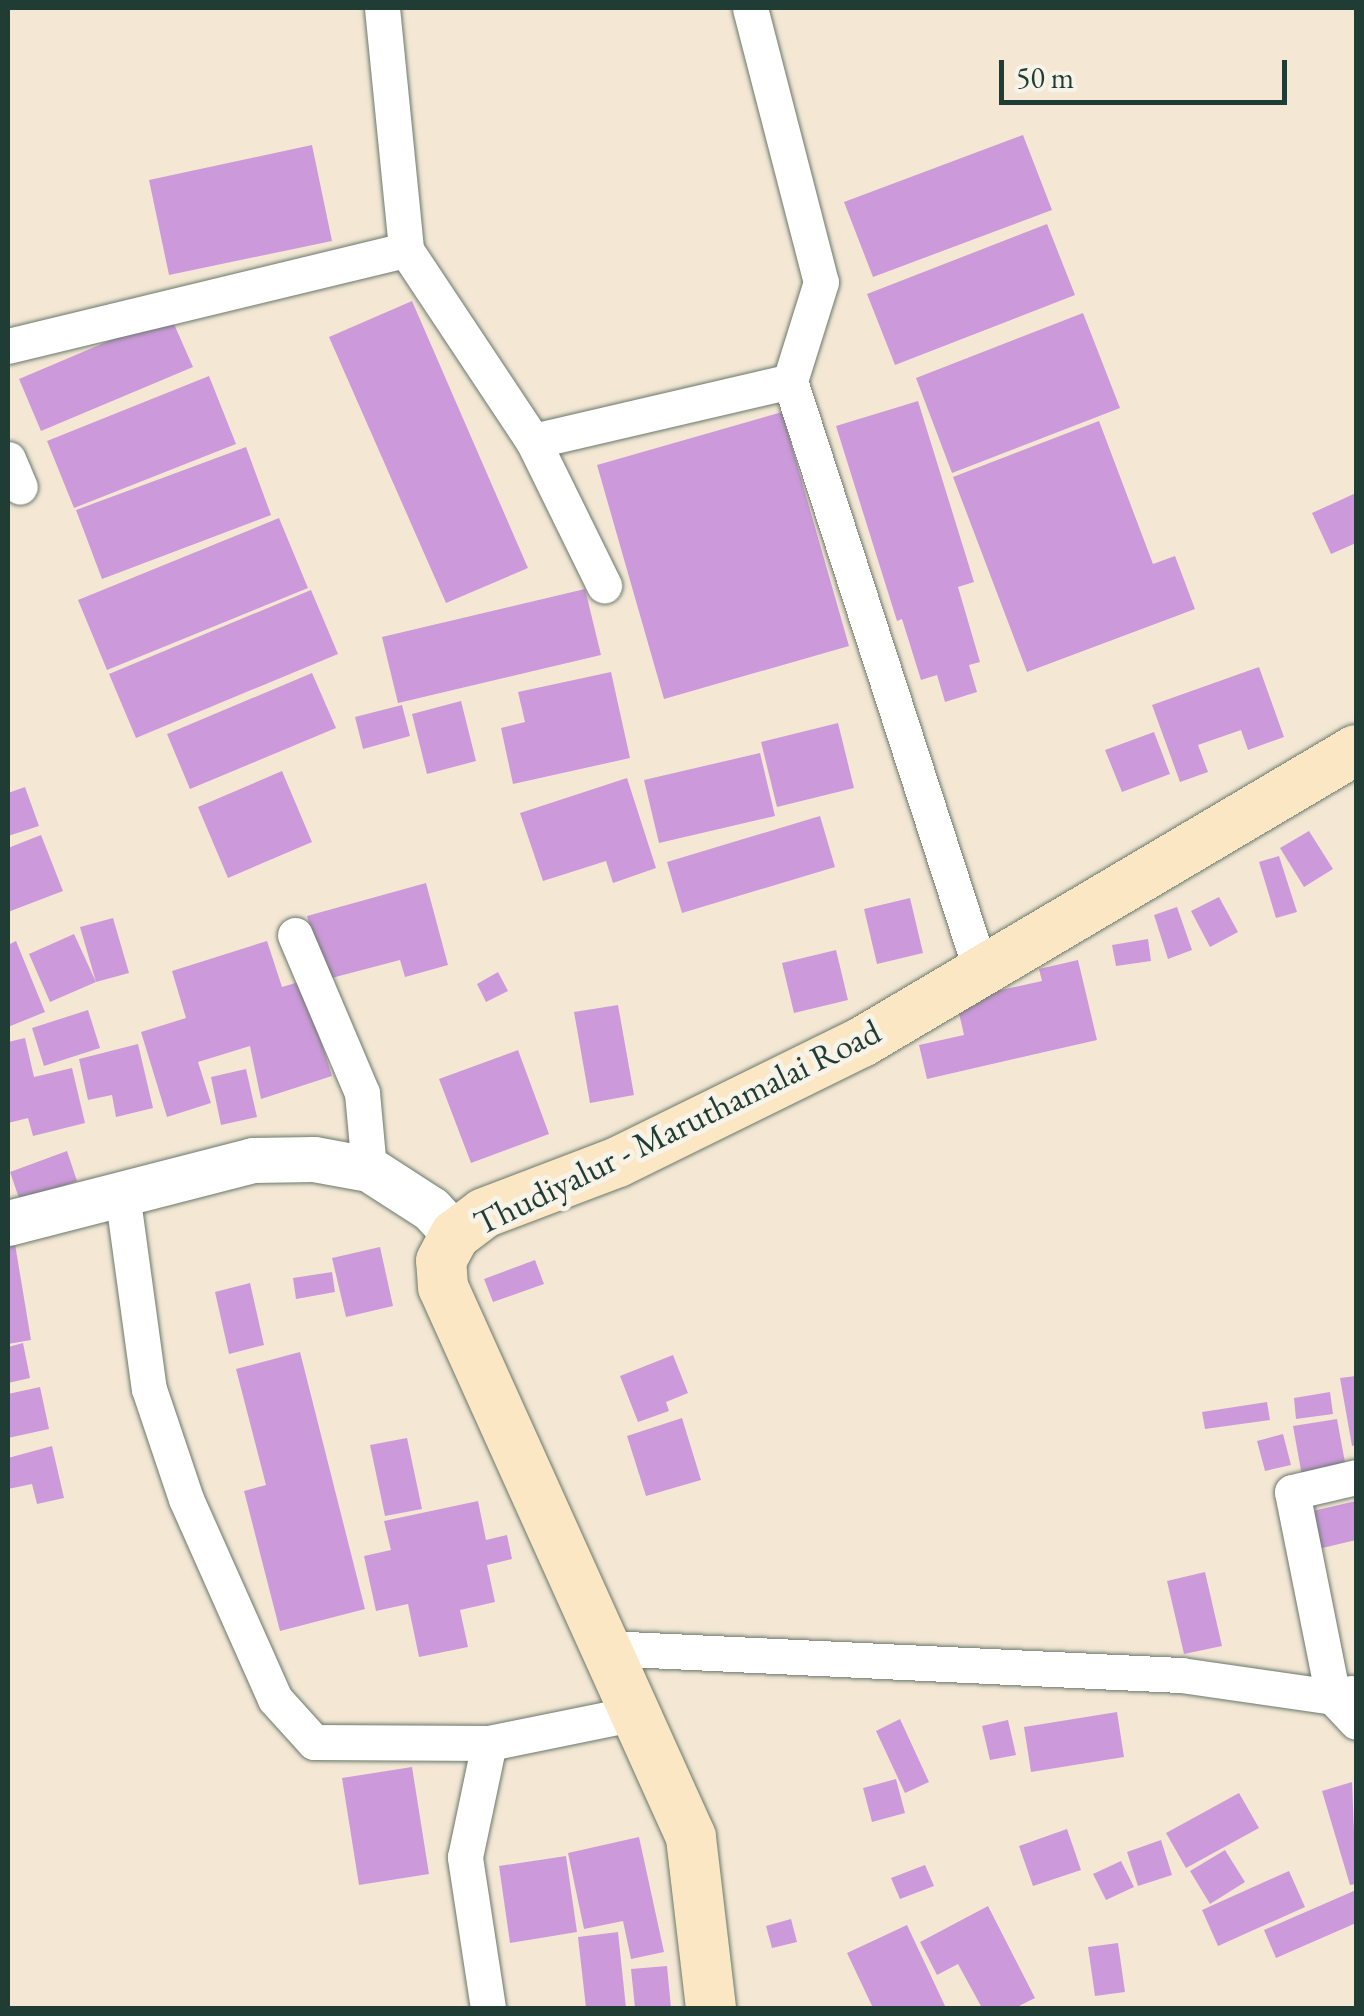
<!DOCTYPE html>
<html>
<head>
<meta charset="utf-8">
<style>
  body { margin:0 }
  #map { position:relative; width:1364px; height:2016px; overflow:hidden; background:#f4e8d5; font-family:"EB Garamond",serif }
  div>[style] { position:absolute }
  .building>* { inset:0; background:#cc9ada }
  .roads { filter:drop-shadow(0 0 2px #6a796c) drop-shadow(0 0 2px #6a796c) }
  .minor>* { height:35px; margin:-17.5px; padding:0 17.5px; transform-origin:17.5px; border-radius:17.5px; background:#fff }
  .tertiary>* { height:45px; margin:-22.5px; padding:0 22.5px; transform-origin:22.5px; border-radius:22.5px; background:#fff }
  .secondary>* { height:50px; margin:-25px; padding:0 25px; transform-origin:25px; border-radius:25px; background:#fbe7c3 }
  span { translate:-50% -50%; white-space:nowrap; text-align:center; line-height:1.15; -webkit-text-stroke:10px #f7f3e8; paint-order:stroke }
  .street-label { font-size:35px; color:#1f3d34 }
  .frame { position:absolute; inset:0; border:10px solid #1f3d34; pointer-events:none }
  .scale { position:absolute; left:999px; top:60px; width:288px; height:45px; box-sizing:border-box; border:5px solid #1f3d34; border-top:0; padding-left:12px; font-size:30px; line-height:35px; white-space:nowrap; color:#1f3d34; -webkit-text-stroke:8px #f7f3e8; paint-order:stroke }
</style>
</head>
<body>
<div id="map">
  <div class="building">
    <i style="clip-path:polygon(1023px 135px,1052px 210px,873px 277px,844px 202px)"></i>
    <i style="clip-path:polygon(312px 145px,332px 241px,169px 275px,149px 180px)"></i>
    <i style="clip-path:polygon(1047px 224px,1075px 295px,895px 365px,867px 294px)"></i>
    <i style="clip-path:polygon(412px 301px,528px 568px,446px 603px,329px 337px)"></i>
    <i style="clip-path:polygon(1083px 313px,1120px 408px,952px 473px,916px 378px)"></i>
    <i style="clip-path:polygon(170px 315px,193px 367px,41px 431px,19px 379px)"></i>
    <i style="clip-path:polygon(209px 376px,236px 444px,74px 508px,47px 441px)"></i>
    <i style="clip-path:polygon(918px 401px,974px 582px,958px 587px,980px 662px,969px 665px,977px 692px,945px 702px,937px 675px,921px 680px,902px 619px,897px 621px,836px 426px)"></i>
    <i style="clip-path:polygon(782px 412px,849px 646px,664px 699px,597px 465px)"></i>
    <i style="clip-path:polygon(1099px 421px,1153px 564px,1175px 556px,1195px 609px,1027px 672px,953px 477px)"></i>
    <i style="clip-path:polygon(246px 447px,271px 515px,102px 579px,76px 510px)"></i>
    <i style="clip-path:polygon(1356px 493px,1356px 543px,1331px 554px,1312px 513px)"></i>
    <i style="clip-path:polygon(279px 518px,308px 588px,107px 670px,78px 600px)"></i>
    <i style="clip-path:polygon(585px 589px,601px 655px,398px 703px,382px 637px)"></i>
    <i style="clip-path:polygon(311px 590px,338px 654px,136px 738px,109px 674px)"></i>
    <i style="clip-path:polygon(1259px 667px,1284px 737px,1248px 750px,1241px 730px,1198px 745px,1208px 772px,1180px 782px,1152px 705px)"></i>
    <i style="clip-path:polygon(611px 672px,630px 758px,513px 784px,501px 728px,525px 722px,518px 692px)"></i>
    <i style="clip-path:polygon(312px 673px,336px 728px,190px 789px,167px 734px)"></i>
    <i style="clip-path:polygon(461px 701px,476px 761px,427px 774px,412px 714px)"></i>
    <i style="clip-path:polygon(402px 705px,410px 736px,363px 749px,355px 717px)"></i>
    <i style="clip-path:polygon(838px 723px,854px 788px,777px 807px,761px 742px)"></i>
    <i style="clip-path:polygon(1154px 732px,1170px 774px,1122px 792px,1105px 750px)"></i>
    <i style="clip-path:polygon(760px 753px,775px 816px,659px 843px,644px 780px)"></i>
    <i style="clip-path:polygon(282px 771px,312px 842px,228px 878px,198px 807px)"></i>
    <i style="clip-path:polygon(627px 778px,656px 868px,613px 883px,606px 861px,543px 881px,520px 813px)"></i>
    <i style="clip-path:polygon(25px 787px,39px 826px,8px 836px,8px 793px)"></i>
    <i style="clip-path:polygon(820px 816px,835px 867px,682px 913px,667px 862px)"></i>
    <i style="clip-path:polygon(1309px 831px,1333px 869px,1304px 887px,1280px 848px)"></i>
    <i style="clip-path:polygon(41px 835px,63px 891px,8px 912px,8px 848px)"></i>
    <i style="clip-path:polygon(1279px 856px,1297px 912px,1276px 918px,1259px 862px)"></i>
    <i style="clip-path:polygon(426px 883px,448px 965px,405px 977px,400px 960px,324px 980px,307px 916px)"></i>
    <i style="clip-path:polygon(1219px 897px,1238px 932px,1210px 947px,1191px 911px)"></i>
    <i style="clip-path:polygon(910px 898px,923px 953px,877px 964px,864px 909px)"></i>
    <i style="clip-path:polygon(1177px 907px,1192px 950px,1168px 959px,1154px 915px)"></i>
    <i style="clip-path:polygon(113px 918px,129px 973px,96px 982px,80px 927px)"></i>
    <i style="clip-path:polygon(74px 934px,96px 982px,50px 1002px,29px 954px)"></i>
    <i style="clip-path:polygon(1148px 939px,1151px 961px,1116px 966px,1112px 945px)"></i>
    <i style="clip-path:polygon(16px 941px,45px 1012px,8px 1027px,8px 945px)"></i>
    <i style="clip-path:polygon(267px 941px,282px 987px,302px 981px,332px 1076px,261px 1099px,250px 1046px,198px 1062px,211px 1103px,167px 1117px,141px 1032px,186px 1018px,172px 971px)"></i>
    <i style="clip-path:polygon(836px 950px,848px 1000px,794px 1013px,782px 963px)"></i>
    <i style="clip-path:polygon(1078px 960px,1097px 1040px,927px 1079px,919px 1045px,964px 1035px,956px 1000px,1042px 981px,1039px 969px)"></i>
    <i style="clip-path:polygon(498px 972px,508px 991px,486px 1002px,477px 984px)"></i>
    <i style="clip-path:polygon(618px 1005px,634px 1095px,590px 1103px,574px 1012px)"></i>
    <i style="clip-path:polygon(88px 1010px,100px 1048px,44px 1066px,32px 1028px)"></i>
    <i style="clip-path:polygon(25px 1038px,34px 1077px,72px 1068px,85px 1123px,33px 1136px,28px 1118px,8px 1123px,8px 1042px)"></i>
    <i style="clip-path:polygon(138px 1044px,153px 1108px,116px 1117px,112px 1095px,88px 1100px,79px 1059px)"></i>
    <i style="clip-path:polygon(518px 1050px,549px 1134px,471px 1163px,439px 1079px)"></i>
    <i style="clip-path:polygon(246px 1069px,257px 1117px,221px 1125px,211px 1077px)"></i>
    <i style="clip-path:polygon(67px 1151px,77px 1181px,20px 1201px,10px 1172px)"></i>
    <i style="clip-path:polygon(15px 1244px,31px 1340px,8px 1344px,8px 1245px)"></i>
    <i style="clip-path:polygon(380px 1247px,393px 1306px,346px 1317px,332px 1258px)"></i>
    <i style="clip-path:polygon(535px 1260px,544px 1284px,493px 1302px,484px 1279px)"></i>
    <i style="clip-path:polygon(332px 1272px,335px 1292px,296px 1299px,293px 1278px)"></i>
    <i style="clip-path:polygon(250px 1283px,264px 1345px,229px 1354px,215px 1292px)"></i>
    <i style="clip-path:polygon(23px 1343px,30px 1378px,8px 1383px,8px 1347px)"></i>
    <i style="clip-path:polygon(300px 1352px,365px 1609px,280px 1631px,244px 1491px,266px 1485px,236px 1369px)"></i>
    <i style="clip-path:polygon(673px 1355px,688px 1393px,666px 1402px,669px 1411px,638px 1422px,620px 1376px)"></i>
    <i style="clip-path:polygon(1356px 1376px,1356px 1445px,1352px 1446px,1340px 1378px)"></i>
    <i style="clip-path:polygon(40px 1387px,49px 1429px,8px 1438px,8px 1394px)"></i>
    <i style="clip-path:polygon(1330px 1392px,1333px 1414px,1296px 1419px,1294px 1398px)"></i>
    <i style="clip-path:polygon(1267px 1402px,1270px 1420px,1205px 1429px,1202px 1412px)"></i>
    <i style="clip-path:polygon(682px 1418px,701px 1480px,646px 1496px,627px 1436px)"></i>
    <i style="clip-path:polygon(1337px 1419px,1346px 1468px,1302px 1476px,1293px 1426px)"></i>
    <i style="clip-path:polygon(1283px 1434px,1291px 1465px,1265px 1471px,1257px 1441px)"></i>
    <i style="clip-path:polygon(407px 1438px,422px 1509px,385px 1516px,370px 1445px)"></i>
    <i style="clip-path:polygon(52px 1446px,64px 1498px,37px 1504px,32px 1484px,8px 1489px,8px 1458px)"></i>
    <i style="clip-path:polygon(478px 1501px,486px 1540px,507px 1535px,512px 1559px,487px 1565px,495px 1602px,460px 1610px,468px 1647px,419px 1657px,408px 1604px,376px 1611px,364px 1556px,391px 1550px,384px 1521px)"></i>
    <i style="clip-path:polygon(1356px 1501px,1356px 1540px,1314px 1550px,1304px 1513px)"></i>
    <i style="clip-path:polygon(1205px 1572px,1222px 1646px,1184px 1654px,1167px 1581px)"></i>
    <i style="clip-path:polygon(1117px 1712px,1124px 1757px,1031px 1772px,1024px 1727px)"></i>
    <i style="clip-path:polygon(900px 1719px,929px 1782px,905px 1793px,876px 1731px)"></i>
    <i style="clip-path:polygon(1008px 1720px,1016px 1755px,990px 1760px,982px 1726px)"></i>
    <i style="clip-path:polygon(412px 1767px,429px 1874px,359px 1885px,342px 1778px)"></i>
    <i style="clip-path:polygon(896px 1779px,905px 1813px,872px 1822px,863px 1788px)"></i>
    <i style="clip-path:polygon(1352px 1782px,1356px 1884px,1350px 1885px,1322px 1791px)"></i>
    <i style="clip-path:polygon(1239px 1793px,1259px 1828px,1186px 1868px,1166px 1833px)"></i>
    <i style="clip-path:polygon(1067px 1829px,1081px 1870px,1033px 1886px,1019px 1846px)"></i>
    <i style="clip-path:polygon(639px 1837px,664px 1952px,631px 1959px,623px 1921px,584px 1929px,568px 1853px)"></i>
    <i style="clip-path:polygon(1161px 1840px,1172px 1875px,1138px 1886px,1127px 1852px)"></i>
    <i style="clip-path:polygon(1225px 1850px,1245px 1882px,1210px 1904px,1190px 1871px)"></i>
    <i style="clip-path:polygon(566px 1856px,577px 1932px,510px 1943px,499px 1866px)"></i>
    <i style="clip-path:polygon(1121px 1861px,1134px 1887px,1106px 1900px,1093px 1874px)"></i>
    <i style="clip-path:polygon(925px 1865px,934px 1886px,900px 1899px,891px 1878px)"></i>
    <i style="clip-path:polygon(1289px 1871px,1305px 1907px,1218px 1946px,1202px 1910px)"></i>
    <i style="clip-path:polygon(1356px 1890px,1356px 1923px,1276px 1958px,1264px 1930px)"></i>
    <i style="clip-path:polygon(988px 1906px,1035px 1998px,1015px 2008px,982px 2008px,958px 1964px,937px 1975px,920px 1942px)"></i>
    <i style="clip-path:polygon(791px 1919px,797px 1942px,772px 1948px,766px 1926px)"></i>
    <i style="clip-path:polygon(907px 1925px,946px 2008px,873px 2008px,847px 1953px)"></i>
    <i style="clip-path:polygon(618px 1932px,626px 2008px,586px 2008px,578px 1937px)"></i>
    <i style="clip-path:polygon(1118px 1943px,1125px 1992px,1095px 1996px,1088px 1947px)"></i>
    <i style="clip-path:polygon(667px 1966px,671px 2008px,635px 2008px,631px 1969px)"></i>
  </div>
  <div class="roads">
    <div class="minor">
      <i style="left:382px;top:8px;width:243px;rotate:84.3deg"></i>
      <i style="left:406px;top:250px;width:229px;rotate:56.4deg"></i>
      <i style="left:533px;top:441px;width:161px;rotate:63.8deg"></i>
      <i style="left:750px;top:8px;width:283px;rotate:75.5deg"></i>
      <i style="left:821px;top:282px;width:104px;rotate:107.4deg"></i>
      <i style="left:790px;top:381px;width:620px;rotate:72.06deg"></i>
      <i style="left:8px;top:346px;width:409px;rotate:-13.6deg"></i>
      <i style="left:533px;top:441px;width:264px;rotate:-13.1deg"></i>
      <i style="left:8px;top:459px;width:30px;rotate:67deg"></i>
      <i style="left:295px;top:935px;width:172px;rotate:67deg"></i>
      <i style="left:362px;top:1093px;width:76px;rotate:84.7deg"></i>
      <i style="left:122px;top:1193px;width:198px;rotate:82.2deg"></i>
      <i style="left:149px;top:1389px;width:116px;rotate:71.4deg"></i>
      <i style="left:186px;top:1499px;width:219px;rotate:66deg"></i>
      <i style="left:275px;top:1699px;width:58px;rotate:47.8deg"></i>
      <i style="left:314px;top:1742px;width:175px;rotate:0.3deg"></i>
      <i style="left:489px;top:1743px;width:150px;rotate:-11.5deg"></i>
      <i style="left:606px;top:1648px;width:576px;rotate:2.69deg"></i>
      <i style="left:1181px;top:1675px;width:154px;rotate:8.2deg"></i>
      <i style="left:1333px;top:1697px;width:34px;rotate:47deg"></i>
      <i style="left:1351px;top:1693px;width:18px;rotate:167deg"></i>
      <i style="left:1333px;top:1697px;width:209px;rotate:-101.3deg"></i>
      <i style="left:1292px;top:1492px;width:66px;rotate:-13.2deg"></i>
      <i style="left:488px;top:2008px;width:153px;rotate:-98.7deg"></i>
      <i style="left:465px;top:1857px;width:116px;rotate:-78.1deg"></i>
    </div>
    <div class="tertiary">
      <i style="left:8px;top:1223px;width:253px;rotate:-14.4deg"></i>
      <i style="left:253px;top:1160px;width:61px;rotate:-0.9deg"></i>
      <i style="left:314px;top:1159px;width:56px;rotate:10.3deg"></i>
      <i style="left:369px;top:1169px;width:74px;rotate:32.8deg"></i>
      <i style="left:431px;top:1209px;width:35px;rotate:47deg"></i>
    </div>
    <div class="secondary">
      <i style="left:711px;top:2008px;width:172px;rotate:-96.7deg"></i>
      <i style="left:691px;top:1837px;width:603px;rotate:-114.27deg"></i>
      <i style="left:443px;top:1287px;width:26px;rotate:-94deg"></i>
      <i style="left:441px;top:1261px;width:30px;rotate:-62deg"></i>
      <i style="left:455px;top:1235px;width:36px;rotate:-37deg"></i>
      <i style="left:484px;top:1213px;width:143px;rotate:-20.8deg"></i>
      <i style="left:618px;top:1162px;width:272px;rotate:-26.2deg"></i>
      <i style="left:862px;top:1042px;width:574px;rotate:-30.59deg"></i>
    </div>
  </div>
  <div class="street-label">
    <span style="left:677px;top:1127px;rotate:-26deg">Thudiyalur - Maruthamalai Road</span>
  </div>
  <div class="frame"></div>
  <div class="scale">50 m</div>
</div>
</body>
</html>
